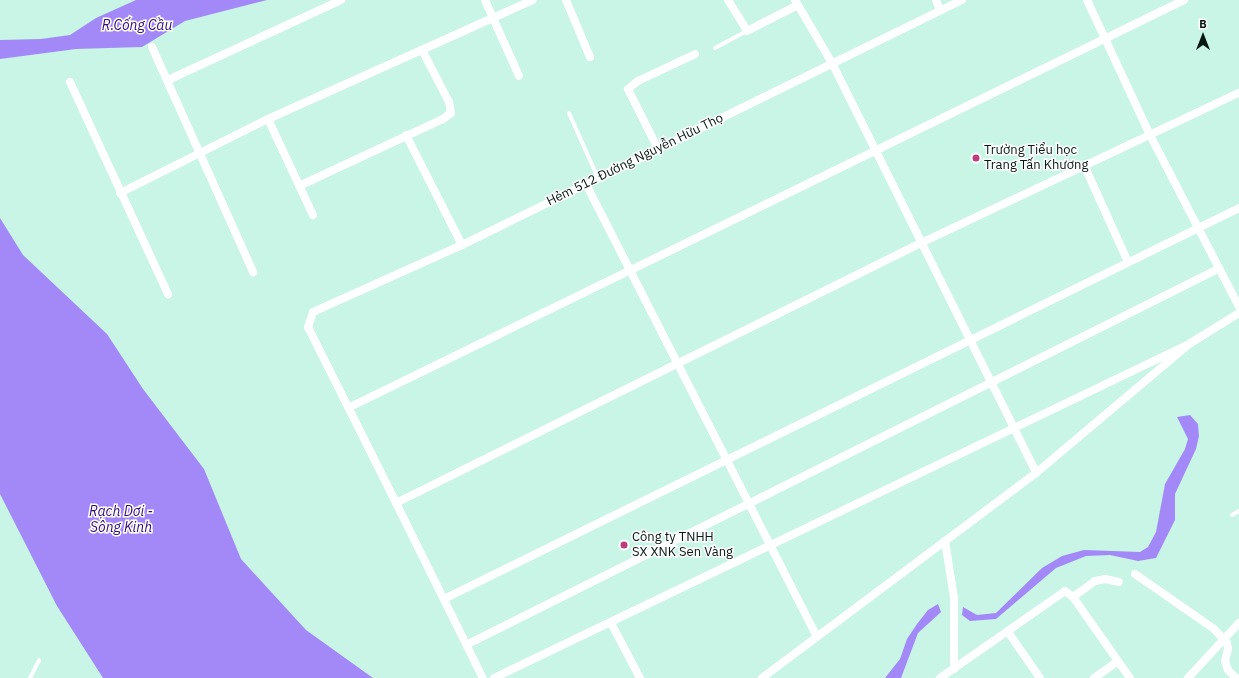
<!DOCTYPE html>
<html>
<head>
<meta charset="utf-8">
<style>
  body { margin:0 }
  #map { position:relative; width:1239px; height:678px; overflow:hidden; background:#c8f5e6; font-family:"IBM Plex Sans",sans-serif }
  div>[style] { position:absolute }
  .water>* { inset:0; background:#a389f7 }
  .service>* { height:4px; margin:-2px; padding:0 2px; transform-origin:2px; border-radius:2px; background:#fff }
  .minor>* { height:8px; margin:-4px; padding:0 4px; transform-origin:4px; border-radius:4px; background:#fff }
  .dots>* { width:11px; height:11px; translate:-50% -50%; box-sizing:border-box; border:2px solid #fff; border-radius:50% }
  span { translate:-50% -50%; white-space:nowrap; text-align:center; line-height:1.15; -webkit-text-stroke:3px #fff; paint-order:stroke }
  .poi-label { font-size:13px; color:#071813 }
  .left { translate:0 -50%; text-align:left }
  .street-label { font-size:13px; color:#071813 }
  .water-label { font-size:14px; color:#340c6f; font-style:italic }
  .north { position:absolute; left:1183px; top:16px; width:40px; height:40px; -webkit-text-stroke:3px #fff; paint-order:stroke; rotate:0deg; font-size:11px; font-weight:700; line-height:16px; text-align:center; color:#071813 }
  .north::after { content:''; display:block; margin:auto; width:14px; height:18px; background:#071813; clip-path:polygon(50% 0,100% 100%,50% 72%,0 100%) }
</style>
</head>
<body>
<div id="map">
  <div class="water">
    <i style="clip-path:polygon(136px 0,267px 0,185px 21px,142px 47px,76px 49px,0 59px,0 40px,41px 39px,70px 35px,96px 18px)"></i>
    <i style="clip-path:polygon(0 218px,23px 255px,107px 334px,143px 389px,204px 469px,241px 559px,306px 630px,373px 678px,103px 678px,57px 606px,0 494px)"></i>
    <i style="clip-path:polygon(1190px 415px,1198px 424px,1199px 436px,1196px 449px,1175px 494px,1175px 520px,1156px 558px,1138px 561px,1110px 555px,1086px 556px,1056px 568px,996px 619px,970px 621px,962px 615px,963px 607px,977px 615px,996px 613px,1042px 568px,1062px 556px,1084px 550px,1140px 552px,1148px 547px,1156px 532px,1165px 484px,1185px 449px,1188px 439px,1177px 417px)"></i>
    <i style="clip-path:polygon(938px 604px,941px 612px,918px 633px,901px 678px,885px 678px,900px 659px,907px 639px,917px 624px,928px 610px)"></i>
  </div>
  <div class="service">
    <i style="left:715px;top:48px;width:36px;rotate:-28deg"></i>
    <i style="left:569px;top:113px;width:71px;rotate:66deg"></i>
    <i style="left:1232px;top:515px;width:8px;rotate:-30deg"></i>
    <i style="left:30px;top:678px;width:20px;rotate:-63deg"></i>
  </div>
  <div class="minor">
    <i style="left:485px;top:0;width:83px;rotate:65.9deg"></i>
    <i style="left:566px;top:0;width:62px;rotate:67.2deg"></i>
    <i style="left:728px;top:0;width:36px;rotate:58deg"></i>
    <i style="left:747px;top:31px;width:57px;rotate:-27deg"></i>
    <i style="left:795px;top:0;width:73px;rotate:59.6deg"></i>
    <i style="left:832px;top:63px;width:458px;rotate:63.5deg"></i>
    <i style="left:936px;top:0;width:11px;rotate:68deg"></i>
    <i style="left:962px;top:0;width:557px;rotate:153.9deg"></i>
    <i style="left:462px;top:245px;width:163px;rotate:155.8deg"></i>
    <i style="left:313px;top:312px;width:16px;rotate:108deg"></i>
    <i style="left:308px;top:327px;width:197px;rotate:63.4deg"></i>
    <i style="left:396px;top:503px;width:586px;rotate:-26.35deg"></i>
    <i style="left:921px;top:243px;width:352px;rotate:-25.3deg"></i>
    <i style="left:1087px;top:0;width:149px;rotate:65deg"></i>
    <i style="left:1150px;top:135px;width:194px;rotate:62.6deg"></i>
    <i style="left:152px;top:47px;width:247px;rotate:65.8deg"></i>
    <i style="left:168px;top:80px;width:191px;rotate:-24.8deg"></i>
    <i style="left:70px;top:82px;width:234px;rotate:65.2deg"></i>
    <i style="left:268px;top:119px;width:106px;rotate:64.9deg"></i>
    <i style="left:406px;top:135px;width:123px;rotate:63deg"></i>
    <i style="left:658px;top:149px;width:67px;rotate:-116.6deg"></i>
    <i style="left:628px;top:89px;width:13px;rotate:-39deg"></i>
    <i style="left:638px;top:81px;width:63px;rotate:-25.3deg"></i>
    <i style="left:1084px;top:165px;width:107px;rotate:65.6deg"></i>
    <i style="left:586px;top:184px;width:508px;rotate:62.98deg"></i>
    <i style="left:299px;top:186px;width:159px;rotate:-25deg"></i>
    <i style="left:443px;top:119px;width:10px;rotate:-37deg"></i>
    <i style="left:451px;top:113px;width:11px;rotate:-100deg"></i>
    <i style="left:449px;top:102px;width:59px;rotate:-117.4deg"></i>
    <i style="left:120px;top:193px;width:165px;rotate:-26.6deg"></i>
    <i style="left:268px;top:119px;width:290px;rotate:-24.2deg"></i>
    <i style="left:350px;top:407px;width:928px;rotate:-26.01deg"></i>
    <i style="left:396px;top:503px;width:195px;rotate:63.6deg"></i>
    <i style="left:945px;top:541px;width:58px;rotate:81deg"></i>
    <i style="left:954px;top:598px;width:71px;rotate:90deg"></i>
    <i style="left:1135px;top:574px;width:96px;rotate:34.8deg"></i>
    <i style="left:1214px;top:629px;width:19px;rotate:47deg"></i>
    <i style="left:1227px;top:643px;width:6px;rotate:81deg"></i>
    <i style="left:1228px;top:649px;width:12px;rotate:104deg"></i>
    <i style="left:1225px;top:661px;width:9px;rotate:72deg"></i>
    <i style="left:1228px;top:670px;width:11px;rotate:45deg"></i>
    <i style="left:1073px;top:597px;width:27px;rotate:-36deg"></i>
    <i style="left:1095px;top:581px;width:10px;rotate:-11deg"></i>
    <i style="left:1105px;top:579px;width:14px;rotate:12deg"></i>
    <i style="left:444px;top:599px;width:886px;rotate:-26.19deg"></i>
    <i style="left:611px;top:623px;width:62px;rotate:62.2deg"></i>
    <i style="left:1008px;top:632px;width:56px;rotate:55.2deg"></i>
    <i style="left:468px;top:644px;width:839px;rotate:-26.57deg"></i>
    <i style="left:494px;top:678px;width:771px;rotate:-25.67deg"></i>
    <i style="left:762px;top:678px;width:342px;rotate:-36.8deg"></i>
    <i style="left:1036px;top:473px;width:200px;rotate:-40.1deg"></i>
    <i style="left:1189px;top:344px;width:59px;rotate:-31.8deg"></i>
    <i style="left:940px;top:678px;width:152px;rotate:-34.8deg"></i>
    <i style="left:1065px;top:591px;width:10px;rotate:37deg"></i>
    <i style="left:1073px;top:597px;width:99px;rotate:54.9deg"></i>
    <i style="left:1094px;top:678px;width:29px;rotate:-35deg"></i>
    <i style="left:1188px;top:678px;width:75px;rotate:-47.2deg"></i>
  </div>
  <div class="dots">
    <i style="left:976px;top:158px;background:#bf3b7f"></i>
    <i style="left:624px;top:545px;background:#bf3b7f"></i>
  </div>
  <div class="poi-label">
    <span class="left" style="left:984px;top:158px">Trường Tiểu học<br>Trang Tấn Khương</span>
    <span class="left" style="left:632px;top:545px">Công ty TNHH<br>SX XNK Sen Vàng</span>
  </div>
  <div class="street-label">
    <span style="left:635px;top:160px;rotate:-26deg">Hẻm 512 Đường Nguyễn Hữu Thọ</span>
  </div>
  <div class="water-label">
    <span style="left:137px;top:25px">R.Cống Cầu</span>
    <span style="left:121px;top:519px">Rạch Dơi -<br>Sông Kinh</span>
  </div>
  <div class="north">B</div>
</div>
</body>
</html>
